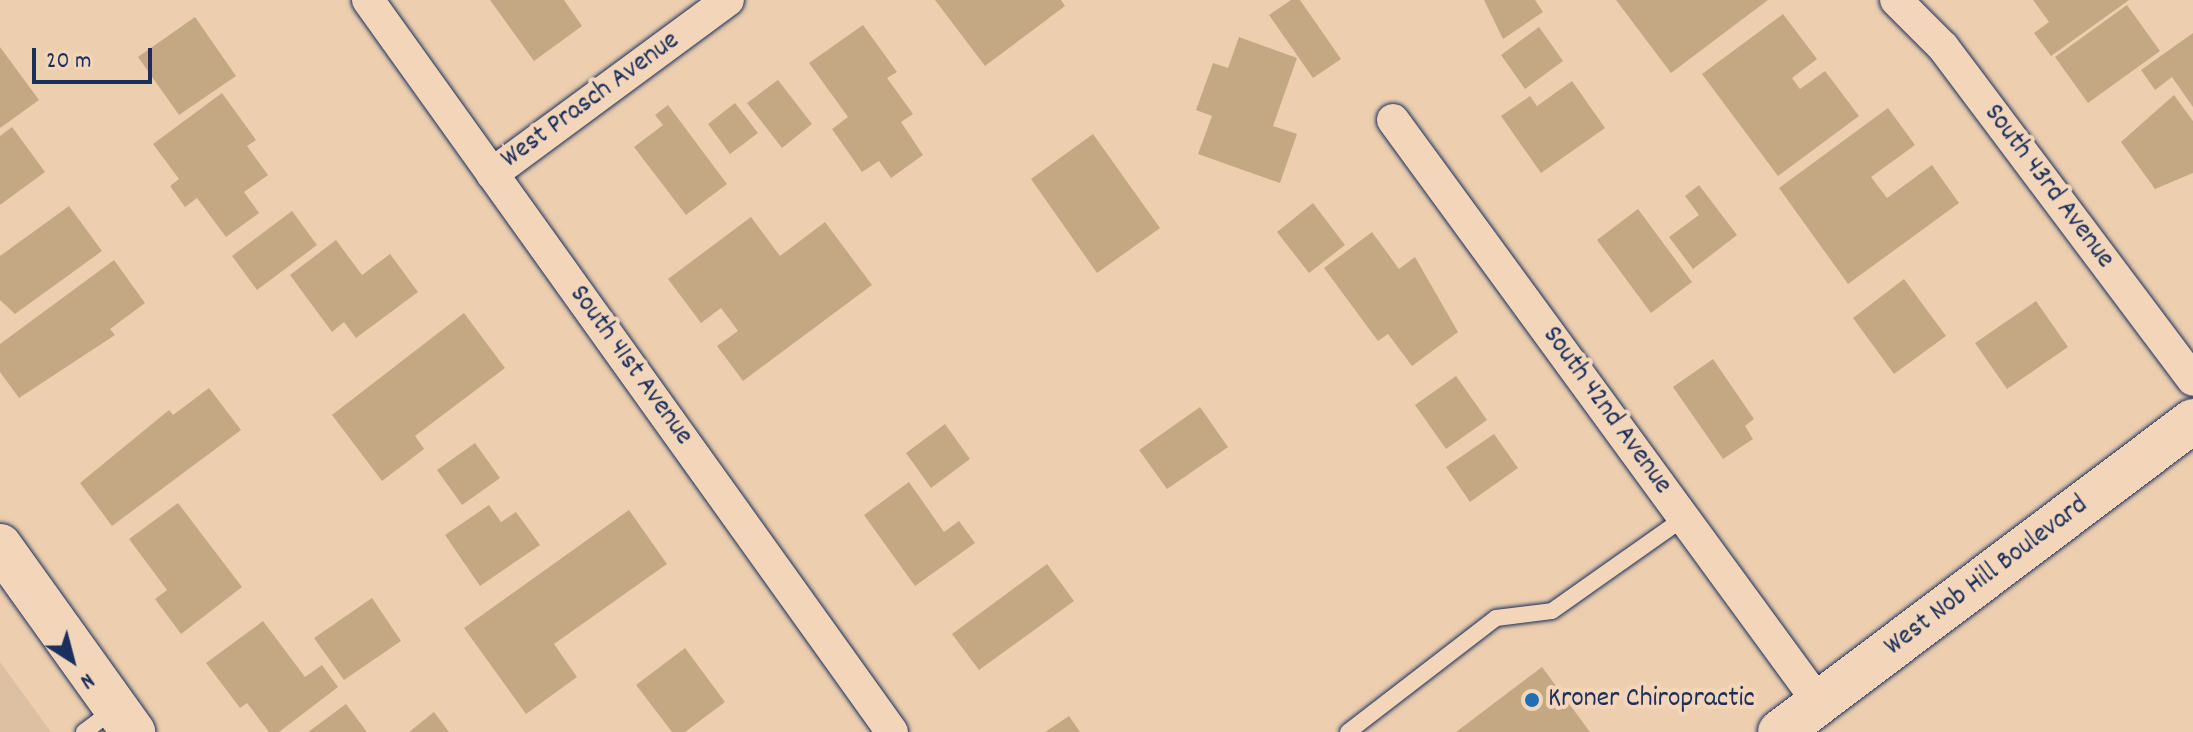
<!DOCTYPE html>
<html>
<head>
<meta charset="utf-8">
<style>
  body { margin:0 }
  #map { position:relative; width:2193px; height:732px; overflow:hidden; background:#edcfaf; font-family:Dekko,sans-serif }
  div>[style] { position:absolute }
  .built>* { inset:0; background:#ddc0a1 }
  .building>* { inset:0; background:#c4a883 }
  .roads { filter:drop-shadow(0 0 2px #1b2f5e) drop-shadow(0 0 2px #1b2f5e) }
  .service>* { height:16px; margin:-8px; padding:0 8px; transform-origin:8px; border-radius:8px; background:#f3d6b9 }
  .minor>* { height:32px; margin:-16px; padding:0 16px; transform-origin:16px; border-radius:16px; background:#f3d6b9 }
  .secondary>* { height:44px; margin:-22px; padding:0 22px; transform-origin:22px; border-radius:22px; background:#f3d6b9 }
  .primary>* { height:44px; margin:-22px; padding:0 22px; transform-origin:22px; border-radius:22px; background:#f3d6b9 }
  .dots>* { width:22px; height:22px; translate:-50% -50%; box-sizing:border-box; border:4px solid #f3d6b9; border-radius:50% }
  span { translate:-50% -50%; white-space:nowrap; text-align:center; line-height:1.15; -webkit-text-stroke:8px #f3d6b9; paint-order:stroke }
  .street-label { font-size:28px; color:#1b2f5e }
  .poi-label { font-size:28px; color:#1b2f5e }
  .left { translate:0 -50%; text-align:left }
  .north { position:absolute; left:32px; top:620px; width:80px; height:80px; -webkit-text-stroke:6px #f3d6b9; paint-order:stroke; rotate:144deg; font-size:22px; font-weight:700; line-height:32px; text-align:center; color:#1b2f5e }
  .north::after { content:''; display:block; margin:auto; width:28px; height:36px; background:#1b2f5e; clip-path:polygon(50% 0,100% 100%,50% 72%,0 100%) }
  .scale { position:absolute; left:32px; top:48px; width:120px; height:36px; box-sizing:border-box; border:4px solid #1b2f5e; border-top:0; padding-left:10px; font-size:24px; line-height:28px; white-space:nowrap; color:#1b2f5e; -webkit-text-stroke:6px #f3d6b9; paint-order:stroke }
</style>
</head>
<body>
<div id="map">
  <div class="built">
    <i style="clip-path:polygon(0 662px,51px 732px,0 732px)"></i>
  </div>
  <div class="building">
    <i style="clip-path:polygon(490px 0,564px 0,582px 26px,534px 61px)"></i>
    <i style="clip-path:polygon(935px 0,1061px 0,1065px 6px,985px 66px)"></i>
    <i style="clip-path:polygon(1291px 0,1300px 0,1341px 59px,1313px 78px,1269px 15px)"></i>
    <i style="clip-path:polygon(1484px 0,1535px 0,1543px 12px,1503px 39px)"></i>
    <i style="clip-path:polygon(1616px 0,1768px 0,1671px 73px)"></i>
    <i style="clip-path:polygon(2033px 0,2129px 0,2051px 56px,2034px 33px,2049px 22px)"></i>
    <i style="clip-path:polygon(2127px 5px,2160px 51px,2088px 103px,2055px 57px)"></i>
    <i style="clip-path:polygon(1783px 14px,1817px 59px,1792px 78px,1800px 89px,1825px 71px,1859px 116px,1778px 176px,1702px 74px)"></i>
    <i style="clip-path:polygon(195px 17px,236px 76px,179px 115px,138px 57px)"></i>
    <i style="clip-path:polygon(863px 25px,897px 72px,887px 78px,913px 114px,901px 122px,923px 155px,891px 178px,879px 161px,862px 172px,832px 129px,848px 117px,809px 63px)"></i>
    <i style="clip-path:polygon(1539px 27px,1563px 61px,1525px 89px,1501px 55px)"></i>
    <i style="clip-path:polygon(2193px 33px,2193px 107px,2172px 77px,2155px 90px,2141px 70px)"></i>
    <i style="clip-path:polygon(1239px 37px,1297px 58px,1273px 126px,1297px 134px,1280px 183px,1198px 154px,1212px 116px,1196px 110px,1213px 63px,1228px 68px)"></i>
    <i style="clip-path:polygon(0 47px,39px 100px,0 128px)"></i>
    <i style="clip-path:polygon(778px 80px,812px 124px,782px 148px,747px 103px)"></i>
    <i style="clip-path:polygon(1572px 81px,1605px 128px,1541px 173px,1501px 116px,1530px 96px,1537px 106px)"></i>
    <i style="clip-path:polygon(222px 93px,256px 140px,247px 146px,268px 175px,244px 192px,259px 213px,226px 237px,197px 198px,185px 207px,170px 186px,179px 179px,153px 144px)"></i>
    <i style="clip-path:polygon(2174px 95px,2193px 121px,2193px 173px,2155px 189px,2121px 142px)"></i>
    <i style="clip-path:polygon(735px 103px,758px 133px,730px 154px,708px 124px)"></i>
    <i style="clip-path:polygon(668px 105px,727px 184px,686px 215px,634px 147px,663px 125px,655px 115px)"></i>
    <i style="clip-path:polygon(1888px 108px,1915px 145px,1871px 177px,1887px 198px,1932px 165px,1959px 203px,1848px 284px,1779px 188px)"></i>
    <i style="clip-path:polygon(12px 127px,45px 172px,0 205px,0 136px)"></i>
    <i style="clip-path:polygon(1093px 134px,1160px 228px,1097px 273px,1031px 179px)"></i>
    <i style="clip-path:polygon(1699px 185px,1737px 235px,1693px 269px,1669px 237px,1699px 215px,1685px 196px)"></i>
    <i style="clip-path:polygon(1313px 203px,1345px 245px,1309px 273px,1277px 232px)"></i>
    <i style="clip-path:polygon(69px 206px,102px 251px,15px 314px,0 300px,0 256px)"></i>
    <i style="clip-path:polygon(1638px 209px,1692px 282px,1651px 313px,1597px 240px)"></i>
    <i style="clip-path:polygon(292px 211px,317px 245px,257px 290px,232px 256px)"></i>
    <i style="clip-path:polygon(751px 217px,780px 256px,825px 222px,872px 285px,743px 381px,717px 346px,738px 331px,721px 308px,701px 323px,668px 279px)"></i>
    <i style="clip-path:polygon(1372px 232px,1399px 269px,1415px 257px,1458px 332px,1412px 366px,1388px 334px,1378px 341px,1324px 268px)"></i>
    <i style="clip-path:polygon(336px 240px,362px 275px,390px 254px,418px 292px,356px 338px,344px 322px,332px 332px,290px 275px)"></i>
    <i style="clip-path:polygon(114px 260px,145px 303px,110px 329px,115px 335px,19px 398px,0 372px,0 344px)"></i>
    <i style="clip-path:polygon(1904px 279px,1946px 336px,1894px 374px,1853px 318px)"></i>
    <i style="clip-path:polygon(2036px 301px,2068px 347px,2007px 389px,1975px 343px)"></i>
    <i style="clip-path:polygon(464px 313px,505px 368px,415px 436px,424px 449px,382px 481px,332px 415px)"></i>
    <i style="clip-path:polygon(1713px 359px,1754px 419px,1745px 426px,1753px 439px,1723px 459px,1673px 387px)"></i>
    <i style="clip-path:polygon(1456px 376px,1487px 420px,1446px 449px,1415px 405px)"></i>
    <i style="clip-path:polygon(209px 388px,241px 430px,112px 526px,80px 483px,169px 410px,173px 415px)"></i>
    <i style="clip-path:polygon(1200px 407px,1228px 447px,1167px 489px,1139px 450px)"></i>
    <i style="clip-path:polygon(945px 424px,970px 459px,931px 488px,906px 453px)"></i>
    <i style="clip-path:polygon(1494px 434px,1518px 468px,1470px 502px,1446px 467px)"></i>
    <i style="clip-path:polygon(475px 443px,500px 478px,462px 505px,437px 470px)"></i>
    <i style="clip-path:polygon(909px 482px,944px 532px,959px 521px,975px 543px,915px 586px,864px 515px)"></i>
    <i style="clip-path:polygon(178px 503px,242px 587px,181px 634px,155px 599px,167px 590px,129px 539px)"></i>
    <i style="clip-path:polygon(489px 505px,501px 522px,516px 512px,540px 545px,480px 586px,445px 535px)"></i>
    <i style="clip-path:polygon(629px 510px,667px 564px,554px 644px,577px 677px,526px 714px,464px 628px)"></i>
    <i style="clip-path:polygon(1047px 564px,1074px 601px,979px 670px,952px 634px)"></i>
    <i style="clip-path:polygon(372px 598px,401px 641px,344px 680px,314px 638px)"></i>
    <i style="clip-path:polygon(263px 621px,305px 677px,322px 665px,338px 687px,279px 732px,269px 732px,247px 703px,240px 708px,206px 663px)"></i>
    <i style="clip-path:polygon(685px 648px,725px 702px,685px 732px,672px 732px,636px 685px)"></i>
    <i style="clip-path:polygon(1542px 667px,1590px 732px,1456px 732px)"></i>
    <i style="clip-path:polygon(346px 704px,367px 732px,308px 732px)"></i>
    <i style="clip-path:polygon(434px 712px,449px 732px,409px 732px)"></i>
    <i style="clip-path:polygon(1069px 716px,1080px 732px,1045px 732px)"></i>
  </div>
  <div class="roads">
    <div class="service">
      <i style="left:84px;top:732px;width:39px;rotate:-37deg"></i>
      <i style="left:1348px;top:732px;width:187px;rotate:-37.6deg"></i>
      <i style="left:1496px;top:618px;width:56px;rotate:-7.1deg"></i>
      <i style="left:1552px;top:611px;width:161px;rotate:-35.2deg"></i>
    </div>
    <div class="minor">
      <i style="left:368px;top:0;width:900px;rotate:54.4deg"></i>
      <i style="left:1896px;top:0;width:66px;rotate:45deg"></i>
      <i style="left:1943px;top:47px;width:416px;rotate:53.1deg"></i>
      <i style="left:1393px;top:120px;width:722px;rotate:53.84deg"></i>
      <i style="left:492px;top:174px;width:293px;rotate:-36.4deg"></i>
    </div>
    <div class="secondary">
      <i style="left:1780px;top:732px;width:517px;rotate:-36.98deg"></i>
    </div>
    <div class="primary">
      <i style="left:0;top:546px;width:229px;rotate:54.4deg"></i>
    </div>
  </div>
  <div class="dots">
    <i style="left:1532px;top:700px;background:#1f6fb2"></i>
  </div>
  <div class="street-label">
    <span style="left:591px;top:101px;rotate:-36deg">West Prasch Avenue</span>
    <span style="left:2048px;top:187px;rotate:53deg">South 43rd Avenue</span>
    <span style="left:630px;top:366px;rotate:54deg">South 41st Avenue</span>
    <span style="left:1606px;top:411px;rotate:54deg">South 42nd Avenue</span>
    <span style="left:1987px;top:577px;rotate:-37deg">West Nob Hill Boulevard</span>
  </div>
  <div class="poi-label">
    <span class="left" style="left:1548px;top:700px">Kroner Chiropractic</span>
  </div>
  <div class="north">N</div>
  <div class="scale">20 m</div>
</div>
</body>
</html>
